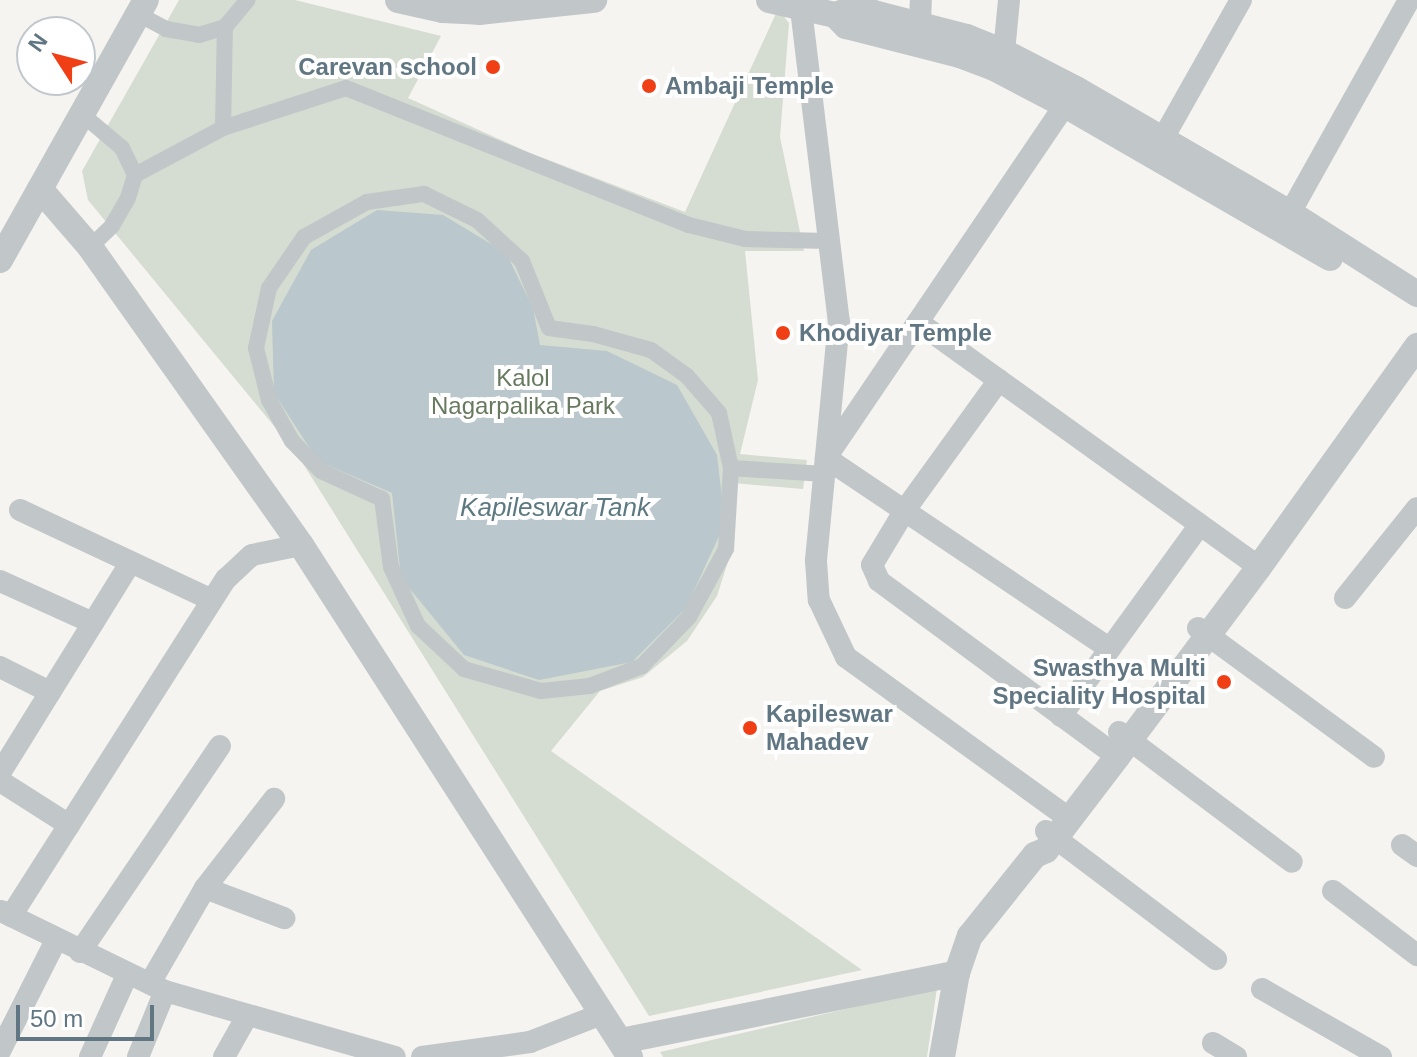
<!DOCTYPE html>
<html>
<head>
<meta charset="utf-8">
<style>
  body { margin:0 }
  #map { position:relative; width:1417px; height:1057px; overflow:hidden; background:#f5f4f0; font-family:Helvetica,sans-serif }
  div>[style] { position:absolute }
  .green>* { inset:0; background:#d5dcd1 }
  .water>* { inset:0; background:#bac7cc }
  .pedestrian>* { height:16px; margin:-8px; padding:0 8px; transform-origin:8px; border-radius:8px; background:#c1c6c8 }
  .minor>* { height:22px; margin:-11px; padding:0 11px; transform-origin:11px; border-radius:11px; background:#c1c6c8 }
  .tertiary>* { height:26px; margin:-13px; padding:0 13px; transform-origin:13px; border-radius:13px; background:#c1c6c8 }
  .dots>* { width:22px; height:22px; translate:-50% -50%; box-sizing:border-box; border:4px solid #fff; border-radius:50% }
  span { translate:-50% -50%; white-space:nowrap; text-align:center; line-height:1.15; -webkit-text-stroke:8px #fff; paint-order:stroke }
  .poi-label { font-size:24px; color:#617683; font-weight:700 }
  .right { translate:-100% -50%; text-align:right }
  .left { translate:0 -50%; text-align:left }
  .park-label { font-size:24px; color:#677a60 }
  .water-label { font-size:26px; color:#5c7981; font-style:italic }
  .north { position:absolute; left:16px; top:16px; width:80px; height:80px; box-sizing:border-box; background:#fff; border:2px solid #c0c8cd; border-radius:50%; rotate:306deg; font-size:22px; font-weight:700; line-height:32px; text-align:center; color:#617683 }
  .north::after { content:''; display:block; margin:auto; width:28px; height:36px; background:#f03e15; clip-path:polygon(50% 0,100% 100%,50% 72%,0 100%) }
  .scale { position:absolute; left:16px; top:1005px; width:138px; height:36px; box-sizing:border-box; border:4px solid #617683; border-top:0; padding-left:10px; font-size:24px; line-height:28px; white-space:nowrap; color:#617683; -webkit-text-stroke:6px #fff; paint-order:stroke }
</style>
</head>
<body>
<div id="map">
  <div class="green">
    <i style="clip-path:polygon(179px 0,295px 0,441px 36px,408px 98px,530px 153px,685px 212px,778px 9px,789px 23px,780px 137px,804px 251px,745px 251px,758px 380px,740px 454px,807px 460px,803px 489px,733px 483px,733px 546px,717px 596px,687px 641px,643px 677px,600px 691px,551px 751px,862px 970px,649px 1016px,297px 454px,88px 200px,82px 171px)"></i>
    <i style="clip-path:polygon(937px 988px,927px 1057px,663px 1057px,660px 1052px)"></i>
  </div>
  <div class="water">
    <i style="clip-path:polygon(377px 210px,443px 215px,506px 253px,533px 308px,540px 345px,607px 351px,677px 385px,717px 455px,725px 523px,686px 608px,632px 662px,539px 680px,464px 655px,401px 578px,392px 493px,318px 461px,274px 393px,272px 321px,311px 250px)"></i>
  </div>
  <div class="pedestrian">
    <i style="left:138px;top:14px;width:32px;rotate:28deg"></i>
    <i style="left:166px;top:29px;width:34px;rotate:10deg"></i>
    <i style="left:199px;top:35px;width:27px;rotate:-17deg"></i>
    <i style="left:225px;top:27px;width:35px;rotate:-50deg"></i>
    <i style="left:83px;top:115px;width:51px;rotate:40.2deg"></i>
    <i style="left:122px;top:148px;width:30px;rotate:64deg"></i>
    <i style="left:135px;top:175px;width:24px;rotate:107deg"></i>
    <i style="left:128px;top:198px;width:32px;rotate:120deg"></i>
    <i style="left:112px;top:226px;width:30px;rotate:136deg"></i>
    <i style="left:223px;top:128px;width:101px;rotate:-88.9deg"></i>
    <i style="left:135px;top:175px;width:100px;rotate:-28.1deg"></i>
    <i style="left:223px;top:128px;width:129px;rotate:-18deg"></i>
    <i style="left:346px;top:88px;width:369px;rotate:21.8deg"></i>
    <i style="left:689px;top:225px;width:58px;rotate:14deg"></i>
    <i style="left:745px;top:239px;width:84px;rotate:1.4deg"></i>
    <i style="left:731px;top:468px;width:81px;rotate:93.5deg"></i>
    <i style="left:726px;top:549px;width:77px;rotate:118.6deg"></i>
    <i style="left:689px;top:617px;width:68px;rotate:133.8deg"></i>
    <i style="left:642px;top:666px;width:56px;rotate:159deg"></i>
    <i style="left:590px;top:686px;width:49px;rotate:174.2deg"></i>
    <i style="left:541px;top:691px;width:80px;rotate:-164.1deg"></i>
    <i style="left:464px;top:669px;width:63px;rotate:-136.9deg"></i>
    <i style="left:418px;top:626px;width:65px;rotate:-114.6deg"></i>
    <i style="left:391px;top:567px;width:69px;rotate:-97.5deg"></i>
    <i style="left:382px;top:499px;width:67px;rotate:-155.3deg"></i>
    <i style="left:321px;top:471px;width:42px;rotate:-134deg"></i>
    <i style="left:292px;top:441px;width:47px;rotate:-119.3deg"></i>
    <i style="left:269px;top:400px;width:54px;rotate:-104deg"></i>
    <i style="left:256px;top:348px;width:61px;rotate:-77.8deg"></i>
    <i style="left:269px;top:288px;width:62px;rotate:-55.5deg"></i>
    <i style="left:304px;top:237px;width:72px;rotate:-29.1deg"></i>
    <i style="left:367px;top:202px;width:58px;rotate:-8deg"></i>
    <i style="left:424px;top:194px;width:59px;rotate:26.1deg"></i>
    <i style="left:477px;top:220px;width:61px;rotate:42.3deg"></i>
    <i style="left:522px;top:261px;width:72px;rotate:68.1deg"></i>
    <i style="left:549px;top:328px;width:44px;rotate:7.8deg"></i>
    <i style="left:593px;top:334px;width:60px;rotate:15.4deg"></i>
    <i style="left:651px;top:350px;width:44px;rotate:35.8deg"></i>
    <i style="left:687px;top:376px;width:49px;rotate:49.1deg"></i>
    <i style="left:719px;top:413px;width:56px;rotate:77.7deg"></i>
    <i style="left:731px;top:468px;width:94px;rotate:3.7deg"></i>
  </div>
  <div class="minor">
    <i style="left:801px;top:9px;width:314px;rotate:83.1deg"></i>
    <i style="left:839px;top:321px;width:241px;rotate:95.5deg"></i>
    <i style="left:816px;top:561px;width:39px;rotate:86deg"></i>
    <i style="left:819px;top:600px;width:63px;rotate:64.7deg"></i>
    <i style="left:846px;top:657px;width:263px;rotate:35.9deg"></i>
    <i style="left:920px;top:24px;width:24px;rotate:-88deg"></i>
    <i style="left:1004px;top:52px;width:52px;rotate:-84.5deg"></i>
    <i style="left:1073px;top:93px;width:441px;rotate:124.1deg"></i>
    <i style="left:826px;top:458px;width:342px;rotate:33.9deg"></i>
    <i style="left:1162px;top:140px;width:161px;rotate:-60.6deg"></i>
    <i style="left:1290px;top:213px;width:244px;rotate:-60.8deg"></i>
    <i style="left:918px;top:322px;width:408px;rotate:35.7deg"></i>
    <i style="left:999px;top:380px;width:160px;rotate:125.9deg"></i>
    <i style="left:905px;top:510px;width:64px;rotate:121deg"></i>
    <i style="left:872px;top:565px;width:17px;rotate:66deg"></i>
    <i style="left:879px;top:581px;width:283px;rotate:36.4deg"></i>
    <i style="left:20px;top:510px;width:212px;rotate:25.1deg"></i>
    <i style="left:0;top:581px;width:102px;rotate:24.3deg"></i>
    <i style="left:1345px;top:598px;width:115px;rotate:-51.3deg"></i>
    <i style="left:1198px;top:628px;width:218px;rotate:36.2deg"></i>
    <i style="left:0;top:667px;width:56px;rotate:26.6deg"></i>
    <i style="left:1061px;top:716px;width:236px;rotate:-54deg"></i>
    <i style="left:1119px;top:732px;width:216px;rotate:36.9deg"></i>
    <i style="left:0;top:773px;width:248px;rotate:-58.2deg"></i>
    <i style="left:0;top:781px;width:82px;rotate:32.5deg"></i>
    <i style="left:1046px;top:831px;width:213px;rotate:37deg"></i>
    <i style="left:1402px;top:845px;width:19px;rotate:36deg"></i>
    <i style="left:205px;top:888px;width:85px;rotate:20.8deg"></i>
    <i style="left:1333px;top:891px;width:106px;rotate:37.3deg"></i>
    <i style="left:1px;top:911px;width:182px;rotate:26deg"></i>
    <i style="left:165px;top:991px;width:239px;rotate:16deg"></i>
    <i style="left:11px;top:916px;width:400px;rotate:-57.5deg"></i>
    <i style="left:226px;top:579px;width:35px;rotate:-43deg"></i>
    <i style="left:252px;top:555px;width:50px;rotate:-11.5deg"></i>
    <i style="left:80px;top:952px;width:249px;rotate:-55.8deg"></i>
    <i style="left:150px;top:983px;width:110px;rotate:-59.9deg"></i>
    <i style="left:205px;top:888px;width:113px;rotate:-52.2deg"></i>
    <i style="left:1262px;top:989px;width:137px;rotate:29.7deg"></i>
    <i style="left:1213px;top:1043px;width:27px;rotate:31deg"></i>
    <i style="left:0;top:1051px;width:124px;rotate:-63.2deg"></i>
    <i style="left:90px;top:1057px;width:90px;rotate:-65.7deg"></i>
    <i style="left:138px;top:1057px;width:71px;rotate:-67.8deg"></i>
    <i style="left:224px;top:1057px;width:47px;rotate:-60.7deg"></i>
    <i style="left:422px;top:1057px;width:109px;rotate:-7.9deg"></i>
    <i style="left:530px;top:1042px;width:79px;rotate:-21.4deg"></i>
  </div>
  <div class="tertiary">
    <i style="left:398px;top:0;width:46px;rotate:12.5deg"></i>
    <i style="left:443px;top:10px;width:36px;rotate:3deg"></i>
    <i style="left:479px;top:12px;width:116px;rotate:-6deg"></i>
    <i style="left:769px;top:0;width:68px;rotate:12.8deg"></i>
    <i style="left:835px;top:15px;width:18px;rotate:-19deg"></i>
    <i style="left:852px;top:9px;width:22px;rotate:10deg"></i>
    <i style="left:874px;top:13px;width:96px;rotate:14.5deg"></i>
    <i style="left:967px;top:37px;width:40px;rotate:22deg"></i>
    <i style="left:1004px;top:52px;width:81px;rotate:27.2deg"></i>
    <i style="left:1076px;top:89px;width:247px;rotate:30.1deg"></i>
    <i style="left:1290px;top:213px;width:151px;rotate:32.5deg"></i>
    <i style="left:835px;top:15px;width:16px;rotate:45deg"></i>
    <i style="left:846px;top:26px;width:118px;rotate:14.3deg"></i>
    <i style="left:960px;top:55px;width:39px;rotate:21deg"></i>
    <i style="left:996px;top:69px;width:78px;rotate:27.6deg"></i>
    <i style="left:1065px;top:105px;width:306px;rotate:30deg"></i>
    <i style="left:40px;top:189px;width:77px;rotate:49.2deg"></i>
    <i style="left:90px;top:247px;width:365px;rotate:54.7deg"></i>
    <i style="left:301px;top:545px;width:609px;rotate:57.28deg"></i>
    <i style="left:0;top:260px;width:298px;rotate:-60.7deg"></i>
    <i style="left:621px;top:1041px;width:343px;rotate:-11.4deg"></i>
    <i style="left:942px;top:1057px;width:85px;rotate:-79.9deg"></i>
    <i style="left:957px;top:973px;width:39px;rotate:-71deg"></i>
    <i style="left:970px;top:936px;width:104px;rotate:-51.3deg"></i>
    <i style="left:1035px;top:855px;width:12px;rotate:-24deg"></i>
    <i style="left:1046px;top:850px;width:117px;rotate:-52.6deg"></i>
    <i style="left:1117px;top:757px;width:237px;rotate:-53.2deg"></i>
    <i style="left:1259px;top:567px;width:272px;rotate:-54.4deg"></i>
  </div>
  <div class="dots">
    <i style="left:493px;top:67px;background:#f03e15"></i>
    <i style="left:649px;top:86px;background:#f03e15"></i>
    <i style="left:783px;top:333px;background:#f03e15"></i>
    <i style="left:1224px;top:682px;background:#f03e15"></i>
    <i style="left:750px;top:728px;background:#f03e15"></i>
  </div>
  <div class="poi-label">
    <span class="right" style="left:477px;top:67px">Carevan school</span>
    <span class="left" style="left:665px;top:86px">Ambaji Temple</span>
    <span class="left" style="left:799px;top:333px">Khodiyar Temple</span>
    <span class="right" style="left:1206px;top:682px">Swasthya Multi<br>Speciality Hospital</span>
    <span class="left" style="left:766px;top:728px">Kapileswar<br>Mahadev</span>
  </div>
  <div class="park-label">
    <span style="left:523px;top:392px">Kalol<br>Nagarpalika Park</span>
  </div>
  <div class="water-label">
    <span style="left:555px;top:508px">Kapileswar Tank</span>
  </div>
  <div class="north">N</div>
  <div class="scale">50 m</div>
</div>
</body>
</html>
